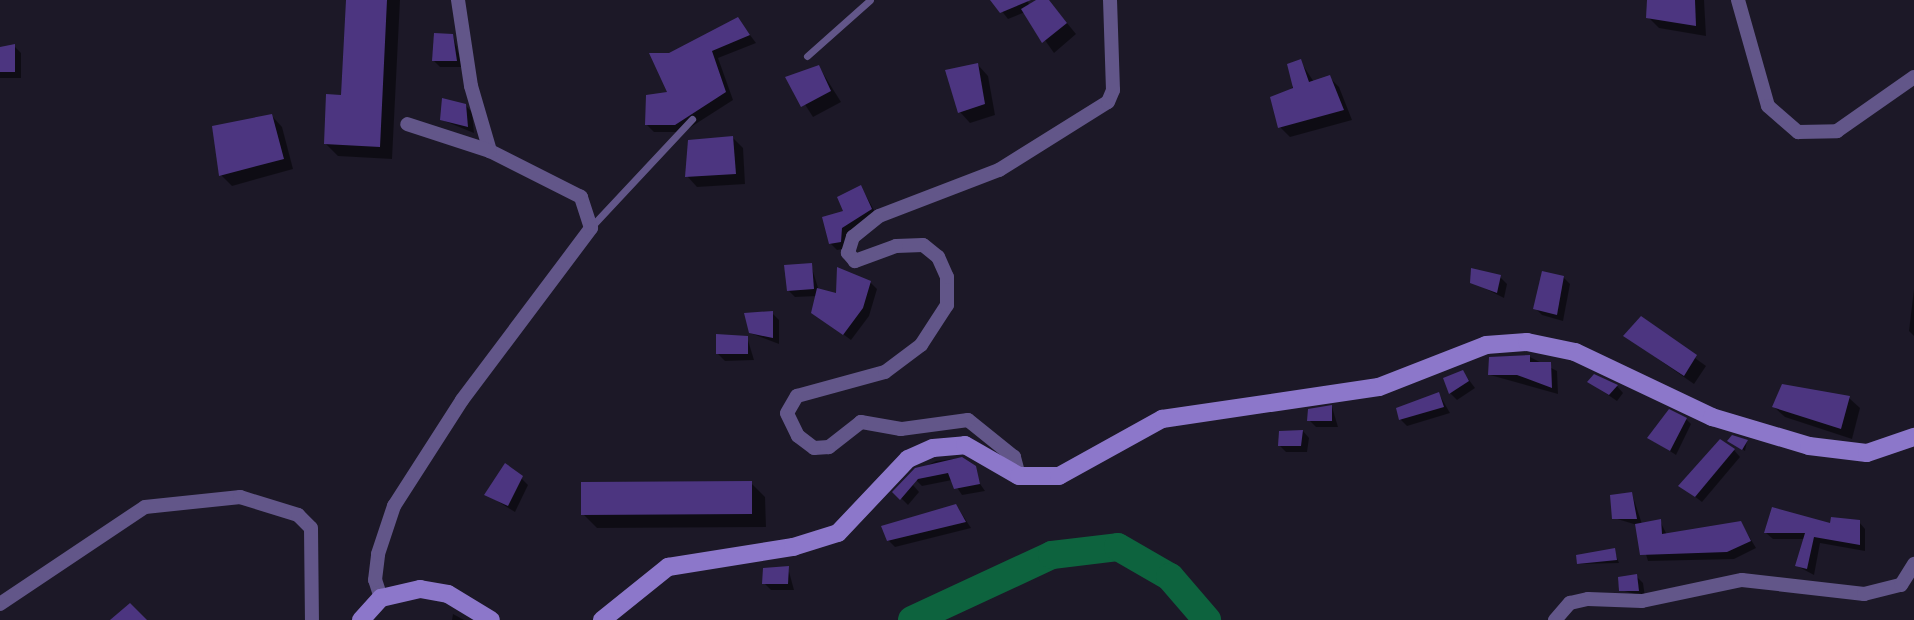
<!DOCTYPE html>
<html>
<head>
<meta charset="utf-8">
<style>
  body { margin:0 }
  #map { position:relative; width:1914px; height:620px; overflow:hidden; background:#1c1827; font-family:Signika,sans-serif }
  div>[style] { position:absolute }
  .shadow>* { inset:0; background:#0007 }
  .river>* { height:28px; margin:-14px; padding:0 14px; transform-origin:14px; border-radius:14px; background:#0d633e }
  .building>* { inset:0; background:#4c3580 }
  .lane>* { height:7px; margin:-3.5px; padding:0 3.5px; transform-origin:3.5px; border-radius:3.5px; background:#625689 }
  .street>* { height:14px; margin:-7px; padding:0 7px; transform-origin:7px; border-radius:7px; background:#625689 }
  .secondary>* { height:18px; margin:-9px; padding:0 9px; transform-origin:9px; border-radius:9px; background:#8c77ca }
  span { translate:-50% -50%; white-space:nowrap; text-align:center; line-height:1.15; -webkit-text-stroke:5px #130f1d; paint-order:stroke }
</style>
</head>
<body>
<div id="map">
  <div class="shadow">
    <i style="clip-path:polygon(348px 0,400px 0,392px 159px,338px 156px,325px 143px,343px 97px)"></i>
    <i style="clip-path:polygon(993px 0,1027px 0,1030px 6px,1048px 0,1076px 34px,1054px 53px,1025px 12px,1008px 19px)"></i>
    <i style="clip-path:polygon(1649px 0,1704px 0,1706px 36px,1659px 28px,1648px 17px)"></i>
    <i style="clip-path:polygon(738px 19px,756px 43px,718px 58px,733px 100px,683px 132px,654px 132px,647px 125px,669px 94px,670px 55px)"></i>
    <i style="clip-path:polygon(453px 36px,463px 67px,440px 67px,434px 61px)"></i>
    <i style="clip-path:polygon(14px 46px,21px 53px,21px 78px,0 78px,0 48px)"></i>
    <i style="clip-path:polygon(1300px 61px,1314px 82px,1329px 77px,1339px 87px,1352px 120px,1290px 137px,1280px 127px)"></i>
    <i style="clip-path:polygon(978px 65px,988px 76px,995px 115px,970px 123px,960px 112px)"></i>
    <i style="clip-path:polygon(819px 67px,841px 102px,813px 117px,788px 78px)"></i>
    <i style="clip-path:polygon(465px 105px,472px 112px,474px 133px,442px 120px)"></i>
    <i style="clip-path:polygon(272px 116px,282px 127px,293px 169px,232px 186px,221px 175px)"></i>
    <i style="clip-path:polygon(733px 138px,743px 148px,745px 184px,697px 187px,687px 176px)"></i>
    <i style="clip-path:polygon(861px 187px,878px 217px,848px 248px,837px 250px,830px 243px)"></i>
    <i style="clip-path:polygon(811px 265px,819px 291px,837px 295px,870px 282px,877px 289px,869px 316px,851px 340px,813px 312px,817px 296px,795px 297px,788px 290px)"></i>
    <i style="clip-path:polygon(1500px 277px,1507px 284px,1504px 298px,1472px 282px)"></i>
    <i style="clip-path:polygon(1563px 277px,1570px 284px,1563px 321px,1542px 315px,1535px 308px)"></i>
    <i style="clip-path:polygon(1914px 289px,1914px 336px,1909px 331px)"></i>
    <i style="clip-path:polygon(772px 313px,779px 320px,779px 344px,750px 333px)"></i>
    <i style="clip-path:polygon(1641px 319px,1706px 366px,1694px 384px,1625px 336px)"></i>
    <i style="clip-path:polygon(747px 337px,754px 360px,725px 361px,718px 354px)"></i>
    <i style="clip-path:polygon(1530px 357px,1557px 371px,1558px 394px,1490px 375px)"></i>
    <i style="clip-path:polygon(1463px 372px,1475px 388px,1457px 400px,1450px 393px)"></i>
    <i style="clip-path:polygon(1589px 382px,1617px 386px,1623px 393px,1617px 401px)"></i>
    <i style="clip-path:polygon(1439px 394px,1450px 413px,1407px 426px,1400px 419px)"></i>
    <i style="clip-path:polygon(1849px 398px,1860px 408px,1852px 439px,1785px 417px,1774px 407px)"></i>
    <i style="clip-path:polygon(1332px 407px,1338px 427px,1316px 427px,1309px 420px)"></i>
    <i style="clip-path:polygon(1686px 419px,1691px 424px,1676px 455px,1650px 438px)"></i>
    <i style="clip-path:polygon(1303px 431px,1309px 438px,1307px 452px,1286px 452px,1279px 445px)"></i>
    <i style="clip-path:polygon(1747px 441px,1745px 451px,1732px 443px)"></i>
    <i style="clip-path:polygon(1734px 450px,1740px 457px,1702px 502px,1681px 486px)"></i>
    <i style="clip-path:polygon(962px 458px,985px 491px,962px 495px,952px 480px,922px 486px,915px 479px,914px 472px,936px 461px)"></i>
    <i style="clip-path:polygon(521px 478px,528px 485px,515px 512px,486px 494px)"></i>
    <i style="clip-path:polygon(751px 483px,765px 497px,766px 527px,597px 528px,583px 514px)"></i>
    <i style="clip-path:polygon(913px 485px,919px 492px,908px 505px,895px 492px)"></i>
    <i style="clip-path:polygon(1632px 494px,1642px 524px,1660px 521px,1667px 535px,1741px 523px,1756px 548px,1734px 559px,1648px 561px,1637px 525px,1614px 518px)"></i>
    <i style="clip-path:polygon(956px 505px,971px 528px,895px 547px,888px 540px)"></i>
    <i style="clip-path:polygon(1859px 522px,1865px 529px,1865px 551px,1820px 543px,1814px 575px,1797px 566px,1805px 539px,1773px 539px,1766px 533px)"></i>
    <i style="clip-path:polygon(1614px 550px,1619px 563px,1578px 564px)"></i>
    <i style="clip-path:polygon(788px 568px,794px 590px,771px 590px,764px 583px)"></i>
    <i style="clip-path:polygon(1636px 576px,1643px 583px,1645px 597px,1621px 590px)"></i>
    <i style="clip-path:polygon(453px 614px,464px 620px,452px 620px)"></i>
  </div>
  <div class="river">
    <i style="left:912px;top:620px;width:154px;rotate:-24.9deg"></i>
    <i style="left:1052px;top:555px;width:66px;rotate:-6.9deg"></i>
    <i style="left:1118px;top:547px;width:60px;rotate:30deg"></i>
    <i style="left:1170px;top:577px;width:57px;rotate:49.3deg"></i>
  </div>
  <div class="building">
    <i style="clip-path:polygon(346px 0,387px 0,380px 147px,324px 144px,326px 94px,341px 95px)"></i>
    <i style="clip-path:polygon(990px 0,1031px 0,1000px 13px)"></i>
    <i style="clip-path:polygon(1036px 0,1049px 0,1067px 23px,1042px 43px,1021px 9px)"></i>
    <i style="clip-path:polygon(1647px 0,1695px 0,1696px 26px,1646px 18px)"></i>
    <i style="clip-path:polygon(738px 17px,750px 35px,712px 51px,726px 92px,675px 125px,645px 125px,646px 95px,667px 92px,649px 53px,669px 53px)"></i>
    <i style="clip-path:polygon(434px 33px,453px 34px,457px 61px,432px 61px)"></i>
    <i style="clip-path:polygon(15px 44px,15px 72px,0 72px,0 47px)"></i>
    <i style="clip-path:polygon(1301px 59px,1309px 82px,1330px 75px,1344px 110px,1278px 128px,1270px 97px,1293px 88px,1287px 64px)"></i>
    <i style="clip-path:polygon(978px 63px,985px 104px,958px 113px,945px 70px)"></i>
    <i style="clip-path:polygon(819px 65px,831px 91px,801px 107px,785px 77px)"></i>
    <i style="clip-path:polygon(442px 98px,466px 104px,468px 127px,440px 120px)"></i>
    <i style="clip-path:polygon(272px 114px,284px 159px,219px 176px,212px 126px)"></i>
    <i style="clip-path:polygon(733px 136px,736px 174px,685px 177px,688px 140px)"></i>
    <i style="clip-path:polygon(861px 185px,872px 209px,842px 228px,841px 242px,829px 244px,822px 217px,843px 211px,837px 197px)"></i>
    <i style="clip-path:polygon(812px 263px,814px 289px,787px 291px,784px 265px)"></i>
    <i style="clip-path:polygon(837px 267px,871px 281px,863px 308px,843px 335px,811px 313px,817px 288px,836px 293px)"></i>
    <i style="clip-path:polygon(1471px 268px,1501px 275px,1497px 293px,1470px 283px)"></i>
    <i style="clip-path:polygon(1542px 271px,1564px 276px,1557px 315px,1533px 309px)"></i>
    <i style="clip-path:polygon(773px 311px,773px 338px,749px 333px,744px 313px)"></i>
    <i style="clip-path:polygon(1641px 316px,1697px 355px,1684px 376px,1623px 336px)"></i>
    <i style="clip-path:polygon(716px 334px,748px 336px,748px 354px,716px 354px)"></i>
    <i style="clip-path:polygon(1530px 355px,1530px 362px,1551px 362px,1552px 388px,1517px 375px,1488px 375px,1489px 357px)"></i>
    <i style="clip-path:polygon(1463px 370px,1469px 381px,1449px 394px,1443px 378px)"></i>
    <i style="clip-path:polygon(1594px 374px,1618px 385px,1609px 395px,1587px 382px)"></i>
    <i style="clip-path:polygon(1782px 384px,1850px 396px,1841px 429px,1772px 407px)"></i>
    <i style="clip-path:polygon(1439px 392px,1444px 407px,1399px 420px,1396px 408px)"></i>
    <i style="clip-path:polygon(1332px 405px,1332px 421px,1307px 421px,1308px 409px)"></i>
    <i style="clip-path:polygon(1669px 409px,1687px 418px,1670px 451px,1647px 438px)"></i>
    <i style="clip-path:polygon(1303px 430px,1301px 446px,1278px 446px,1279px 431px)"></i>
    <i style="clip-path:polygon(1732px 435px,1748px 440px,1742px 450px,1727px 441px)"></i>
    <i style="clip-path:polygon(1720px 439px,1735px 449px,1695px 497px,1678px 486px)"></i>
    <i style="clip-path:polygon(962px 457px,976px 466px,980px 484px,954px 489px,948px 473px,918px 479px,900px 500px,892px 492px,915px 468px)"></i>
    <i style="clip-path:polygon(505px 463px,523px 476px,508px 506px,484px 495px)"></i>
    <i style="clip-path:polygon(752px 481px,752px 514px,581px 515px,581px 482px)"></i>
    <i style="clip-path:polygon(1632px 492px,1637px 519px,1612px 519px,1610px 495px)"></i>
    <i style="clip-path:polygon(956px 504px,966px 522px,887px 541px,881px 526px)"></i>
    <i style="clip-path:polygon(1772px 507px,1830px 523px,1831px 517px,1860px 520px,1860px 545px,1814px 537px,1807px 569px,1795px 566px,1805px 533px,1764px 533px)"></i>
    <i style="clip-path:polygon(1661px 519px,1662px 534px,1741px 521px,1751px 541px,1727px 552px,1640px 555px,1635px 524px)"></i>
    <i style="clip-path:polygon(1615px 548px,1617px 560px,1577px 564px,1576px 555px)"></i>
    <i style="clip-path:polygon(789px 566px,788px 584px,762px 584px,763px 568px)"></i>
    <i style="clip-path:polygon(1637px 574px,1639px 591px,1619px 591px,1618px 577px)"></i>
    <i style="clip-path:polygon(130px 603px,147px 620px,110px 620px)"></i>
  </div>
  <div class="lane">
    <i style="left:807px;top:56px;width:84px;rotate:-41.6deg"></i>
    <i style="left:591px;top:227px;width:148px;rotate:-46.9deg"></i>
  </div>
  <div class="street">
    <i style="left:458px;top:0;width:87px;rotate:81.4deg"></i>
    <i style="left:471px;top:86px;width:68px;rotate:73.7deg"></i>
    <i style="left:1738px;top:0;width:110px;rotate:74.2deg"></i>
    <i style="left:1768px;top:106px;width:40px;rotate:41deg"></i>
    <i style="left:1798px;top:132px;width:39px;rotate:-1deg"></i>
    <i style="left:1837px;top:131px;width:94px;rotate:-35deg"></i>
    <i style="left:1019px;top:476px;width:20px;rotate:-105deg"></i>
    <i style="left:1014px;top:457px;width:59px;rotate:-141.2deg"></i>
    <i style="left:968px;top:420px;width:68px;rotate:172.3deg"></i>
    <i style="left:901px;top:429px;width:41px;rotate:-170.1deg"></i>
    <i style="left:861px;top:422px;width:41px;rotate:142deg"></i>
    <i style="left:829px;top:447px;width:15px;rotate:176deg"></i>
    <i style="left:814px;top:448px;width:20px;rotate:-143deg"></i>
    <i style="left:798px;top:436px;width:25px;rotate:-116deg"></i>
    <i style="left:787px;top:413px;width:20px;rotate:-60deg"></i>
    <i style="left:797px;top:396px;width:91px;rotate:-15.3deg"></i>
    <i style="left:885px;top:372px;width:45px;rotate:-36.9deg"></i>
    <i style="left:921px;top:345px;width:48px;rotate:-57deg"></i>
    <i style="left:947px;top:305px;width:28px;rotate:-90deg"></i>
    <i style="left:947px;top:277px;width:22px;rotate:-114deg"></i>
    <i style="left:938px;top:257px;width:19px;rotate:-141deg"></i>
    <i style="left:923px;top:245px;width:27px;rotate:178deg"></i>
    <i style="left:896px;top:246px;width:44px;rotate:159.9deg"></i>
    <i style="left:855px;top:261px;width:11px;rotate:-131deg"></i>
    <i style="left:848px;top:253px;width:17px;rotate:-73deg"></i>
    <i style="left:853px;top:237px;width:33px;rotate:-39deg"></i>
    <i style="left:879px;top:216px;width:129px;rotate:-21deg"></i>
    <i style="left:999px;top:170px;width:128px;rotate:-32deg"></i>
    <i style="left:1108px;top:102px;width:13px;rotate:-67deg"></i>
    <i style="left:1113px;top:90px;width:90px;rotate:-91.9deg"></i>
    <i style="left:381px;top:598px;width:19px;rotate:-108deg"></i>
    <i style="left:375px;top:580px;width:26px;rotate:-83deg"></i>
    <i style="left:378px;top:554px;width:51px;rotate:-71.6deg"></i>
    <i style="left:394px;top:506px;width:126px;rotate:-57.3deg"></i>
    <i style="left:462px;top:400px;width:215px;rotate:-53.1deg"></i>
    <i style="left:591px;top:228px;width:33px;rotate:-108deg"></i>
    <i style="left:581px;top:197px;width:102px;rotate:-153.2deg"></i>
    <i style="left:490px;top:151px;width:87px;rotate:-162deg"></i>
    <i style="left:0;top:604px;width:174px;rotate:-33.8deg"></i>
    <i style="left:145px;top:507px;width:96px;rotate:-6deg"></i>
    <i style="left:240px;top:497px;width:61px;rotate:17.2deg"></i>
    <i style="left:298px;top:515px;width:18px;rotate:45deg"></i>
    <i style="left:311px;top:528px;width:92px;rotate:89.4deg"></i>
    <i style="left:1555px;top:620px;width:23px;rotate:-49deg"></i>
    <i style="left:1570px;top:603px;width:18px;rotate:-13deg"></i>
    <i style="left:1588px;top:599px;width:54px;rotate:2.1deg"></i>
    <i style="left:1642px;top:601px;width:102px;rotate:-11.9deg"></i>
    <i style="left:1742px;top:580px;width:123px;rotate:6.5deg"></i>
    <i style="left:1864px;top:594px;width:38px;rotate:-14deg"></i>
    <i style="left:1901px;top:585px;width:25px;rotate:-58deg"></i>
  </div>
  <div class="secondary">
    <i style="left:361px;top:620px;width:30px;rotate:-48deg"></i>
    <i style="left:381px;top:598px;width:40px;rotate:-13deg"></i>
    <i style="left:420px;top:589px;width:28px;rotate:10deg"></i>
    <i style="left:448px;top:594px;width:50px;rotate:31.2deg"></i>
    <i style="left:602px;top:620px;width:85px;rotate:-38.8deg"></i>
    <i style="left:668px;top:567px;width:127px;rotate:-9.1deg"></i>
    <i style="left:793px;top:547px;width:47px;rotate:-17.3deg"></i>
    <i style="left:838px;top:533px;width:102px;rotate:-46.6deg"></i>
    <i style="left:908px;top:459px;width:27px;rotate:-24deg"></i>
    <i style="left:933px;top:448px;width:32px;rotate:-5deg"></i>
    <i style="left:965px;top:445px;width:62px;rotate:29.9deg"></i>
    <i style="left:1019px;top:476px;width:40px"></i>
    <i style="left:1059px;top:476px;width:118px;rotate:-29deg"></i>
    <i style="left:1162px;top:419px;width:219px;rotate:-8.4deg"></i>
    <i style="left:1379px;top:387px;width:115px;rotate:-21.4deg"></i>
    <i style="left:1486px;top:345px;width:41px;rotate:-4.2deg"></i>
    <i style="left:1527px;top:342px;width:49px;rotate:11.8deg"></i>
    <i style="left:1575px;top:352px;width:152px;rotate:25.4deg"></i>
    <i style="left:1712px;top:417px;width:101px;rotate:16.6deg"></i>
    <i style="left:1809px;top:446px;width:58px;rotate:6.9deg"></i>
    <i style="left:1867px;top:453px;width:50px;rotate:-18.8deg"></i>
  </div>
</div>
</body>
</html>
